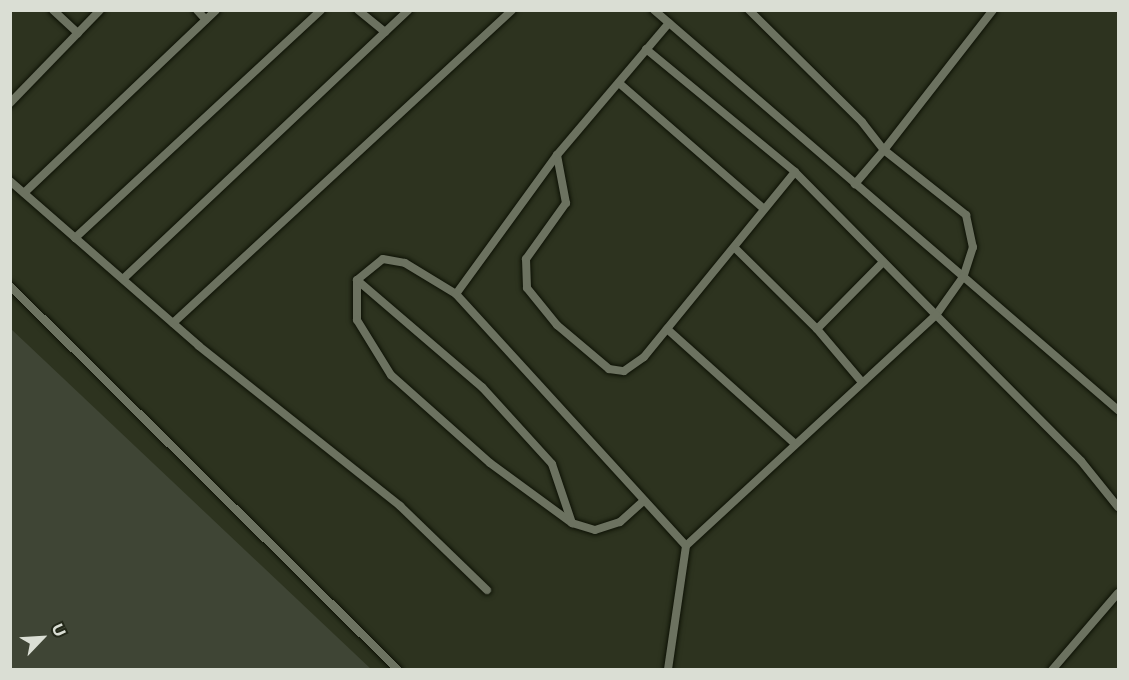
<!DOCTYPE html>
<html>
<head>
<meta charset="utf-8">
<style>
  body { margin:0 }
  #map { position:relative; width:1129px; height:680px; overflow:hidden; background:#24291a; font-family:Montserrat,sans-serif }
  div>[style] { position:absolute }
  .built>* { inset:0; background:#2d331f }
  .building>* { inset:0; background:#3f4535 }
  .roads { filter:drop-shadow(0 0 2px #0d1105) drop-shadow(0 0 2px #0d1105) }
  .service>* { height:8px; margin:-4px; padding:0 4px; transform-origin:4px; border-radius:4px; background:#6c7260 }
  span { translate:-50% -50%; white-space:nowrap; text-align:center; line-height:1.15; -webkit-text-stroke:4.5px #24291a; paint-order:stroke }
  .frame { position:absolute; inset:0; border:12px solid #daded4; pointer-events:none }
  .north { position:absolute; left:12px; top:608px; width:60px; height:60px; -webkit-text-stroke:4px #24291a; paint-order:stroke; rotate:65deg; font-size:16px; font-weight:700; line-height:24px; text-align:center; color:#daded4 }
  .north::after { content:''; display:block; margin:auto; width:21px; height:27px; background:#daded4; clip-path:polygon(50% 0,100% 100%,50% 72%,0 100%) }
</style>
</head>
<body>
<div id="map">
  <div class="built">
    <i style="clip-path:polygon(10px 11px,1118px 11px,1118px 669px,11px 669px)"></i>
  </div>
  <div class="building">
    <i style="clip-path:polygon(10px 328px,372px 670px,10px 670px)"></i>
  </div>
  <div class="roads">
    <div class="service">
      <i style="left:53px;top:10px;width:34px;rotate:43deg"></i>
      <i style="left:197px;top:10px;width:13px;rotate:48deg"></i>
      <i style="left:358px;top:10px;width:35px;rotate:39deg"></i>
      <i style="left:654px;top:10px;width:613px;rotate:40.76deg"></i>
      <i style="left:749px;top:10px;width:159px;rotate:44.7deg"></i>
      <i style="left:862px;top:122px;width:36px;rotate:52deg"></i>
      <i style="left:884px;top:150px;width:45px;rotate:130.5deg"></i>
      <i style="left:993px;top:10px;width:177px;rotate:127.9deg"></i>
      <i style="left:884px;top:150px;width:105px;rotate:38.4deg"></i>
      <i style="left:966px;top:215px;width:33px;rotate:78deg"></i>
      <i style="left:973px;top:247px;width:32px;rotate:108deg"></i>
      <i style="left:963px;top:277px;width:47px;rotate:125.4deg"></i>
      <i style="left:936px;top:315px;width:206px;rotate:45.2deg"></i>
      <i style="left:1081px;top:461px;width:59px;rotate:51.2deg"></i>
      <i style="left:646px;top:49px;width:193px;rotate:39.5deg"></i>
      <i style="left:795px;top:172px;width:201px;rotate:45.4deg"></i>
      <i style="left:936px;top:315px;width:340px;rotate:137.3deg"></i>
      <i style="left:686px;top:546px;width:125px;rotate:98.3deg"></i>
      <i style="left:619px;top:83px;width:191px;rotate:41deg"></i>
      <i style="left:10px;top:103px;width:129px;rotate:-45.9deg"></i>
      <i style="left:557px;top:155px;width:49px;rotate:79.4deg"></i>
      <i style="left:566px;top:203px;width:69px;rotate:125.5deg"></i>
      <i style="left:526px;top:259px;width:29px;rotate:88deg"></i>
      <i style="left:527px;top:288px;width:48px;rotate:51deg"></i>
      <i style="left:557px;top:325px;width:68px;rotate:40.2deg"></i>
      <i style="left:609px;top:369px;width:15px;rotate:8deg"></i>
      <i style="left:624px;top:371px;width:24px;rotate:-35deg"></i>
      <i style="left:644px;top:357px;width:239px;rotate:-50.8deg"></i>
      <i style="left:10px;top:181px;width:251px;rotate:41.1deg"></i>
      <i style="left:199px;top:346px;width:257px;rotate:38.5deg"></i>
      <i style="left:400px;top:506px;width:121px;rotate:44deg"></i>
      <i style="left:24px;top:193px;width:265px;rotate:-43.6deg"></i>
      <i style="left:75px;top:238px;width:335px;rotate:-42.8deg"></i>
      <i style="left:736px;top:249px;width:114px;rotate:44.6deg"></i>
      <i style="left:817px;top:329px;width:68px;rotate:49.8deg"></i>
      <i style="left:123px;top:279px;width:392px;rotate:-43.3deg"></i>
      <i style="left:357px;top:280px;width:33px;rotate:-39deg"></i>
      <i style="left:383px;top:259px;width:22px;rotate:10deg"></i>
      <i style="left:405px;top:263px;width:60px;rotate:31.3deg"></i>
      <i style="left:456px;top:294px;width:341px;rotate:47.6deg"></i>
      <i style="left:357px;top:280px;width:40px;rotate:90deg"></i>
      <i style="left:357px;top:320px;width:65px;rotate:58.3deg"></i>
      <i style="left:391px;top:375px;width:132px;rotate:41.6deg"></i>
      <i style="left:490px;top:463px;width:102px;rotate:36.2deg"></i>
      <i style="left:572px;top:523px;width:24px;rotate:17deg"></i>
      <i style="left:595px;top:530px;width:26px;rotate:-18deg"></i>
      <i style="left:620px;top:522px;width:30px;rotate:-42deg"></i>
      <i style="left:357px;top:280px;width:165px;rotate:40.6deg"></i>
      <i style="left:482px;top:387px;width:104px;rotate:47.7deg"></i>
      <i style="left:552px;top:464px;width:62px;rotate:71.3deg"></i>
      <i style="left:10px;top:286px;width:546px;rotate:44.7deg"></i>
      <i style="left:456px;top:294px;width:172px;rotate:-54deg"></i>
      <i style="left:557px;top:155px;width:173px;rotate:-49.7deg"></i>
      <i style="left:173px;top:323px;width:461px;rotate:-42.7deg"></i>
      <i style="left:667px;top:329px;width:172px;rotate:41.9deg"></i>
      <i style="left:817px;top:329px;width:94px;rotate:-45.4deg"></i>
      <i style="left:1052px;top:670px;width:101px;rotate:-49.4deg"></i>
    </div>
  </div>
  <div class="frame"></div>
  <div class="north">U</div>
</div>
</body>
</html>
